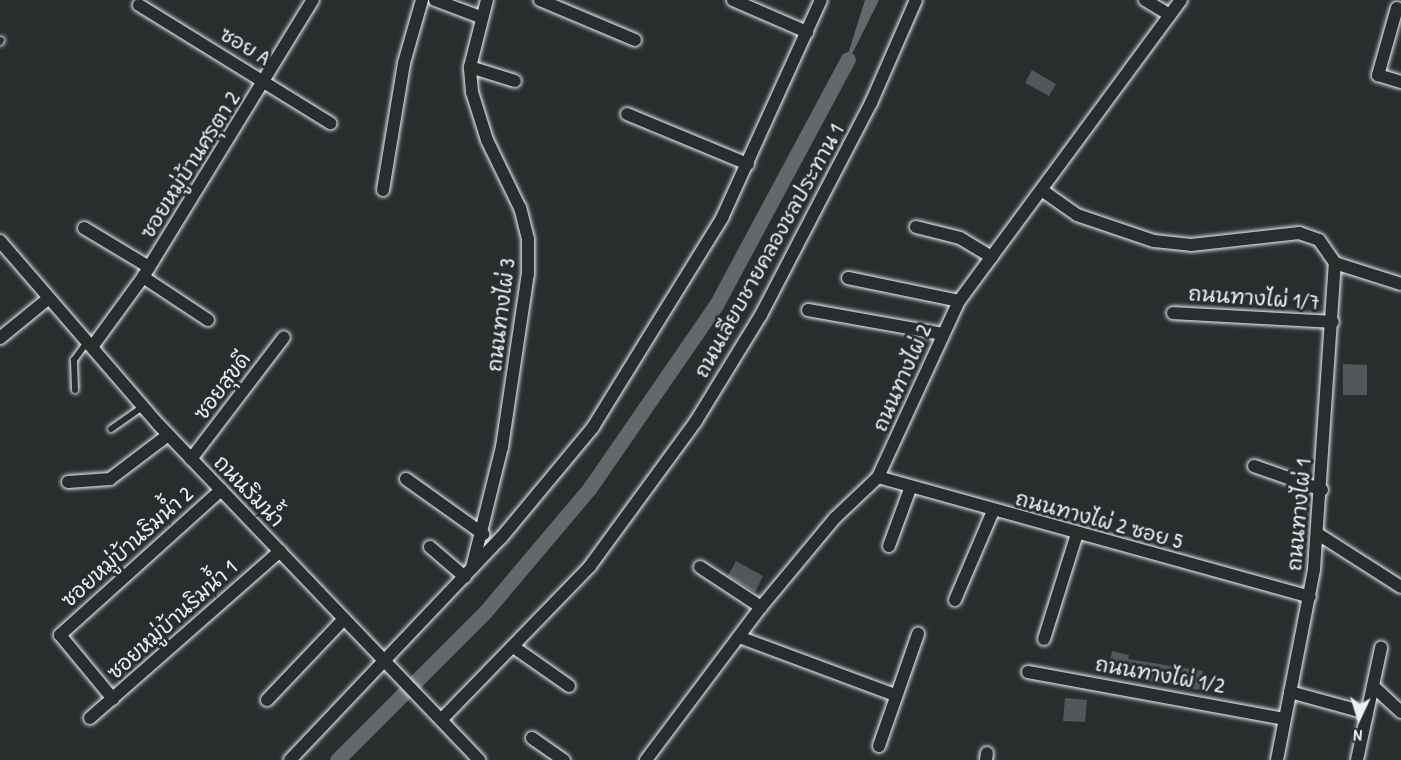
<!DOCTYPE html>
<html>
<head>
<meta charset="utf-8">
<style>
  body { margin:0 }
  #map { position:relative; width:1401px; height:760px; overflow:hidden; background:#2a2d2e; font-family:"Patrick Hand","Playpen Sans Thai",sans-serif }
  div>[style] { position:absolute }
  .water>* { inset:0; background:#63686b }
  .canal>* { height:15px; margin:-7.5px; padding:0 7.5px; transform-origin:7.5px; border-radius:7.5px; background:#63686b }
  .building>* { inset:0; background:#535759 }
  .roads { filter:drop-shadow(0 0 2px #e8f1f8) drop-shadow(0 0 2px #e8f1f8) }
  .lane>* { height:6px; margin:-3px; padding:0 3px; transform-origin:3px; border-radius:3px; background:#2a2d2e }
  .street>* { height:12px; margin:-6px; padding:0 6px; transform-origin:6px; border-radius:6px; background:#2a2d2e }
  span { translate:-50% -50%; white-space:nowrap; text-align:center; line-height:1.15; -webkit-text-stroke:6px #2a2d2e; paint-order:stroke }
  .street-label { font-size:21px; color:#e8f1f8 }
  .north { position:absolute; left:1329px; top:688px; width:60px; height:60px; -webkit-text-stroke:4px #2a2d2e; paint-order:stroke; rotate:184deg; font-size:16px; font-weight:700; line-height:24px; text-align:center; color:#e8f1f8 }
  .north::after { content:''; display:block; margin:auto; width:21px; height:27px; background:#e8f1f8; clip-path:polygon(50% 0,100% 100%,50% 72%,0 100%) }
</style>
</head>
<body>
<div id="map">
  <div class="water">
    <i style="clip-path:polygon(865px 0,879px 0,841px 76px)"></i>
  </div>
  <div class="canal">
    <i style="left:337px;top:760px;width:209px;rotate:-45deg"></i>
    <i style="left:485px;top:612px;width:161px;rotate:-49.8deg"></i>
    <i style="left:589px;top:489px;width:224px;rotate:-55.4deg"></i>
    <i style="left:716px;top:305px;width:279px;rotate:-61.8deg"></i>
  </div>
  <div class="building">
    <i style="clip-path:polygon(1032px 70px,1056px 84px,1049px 96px,1025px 83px)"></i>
    <i style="clip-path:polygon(1343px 364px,1367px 365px,1367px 395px,1343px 395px)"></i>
    <i style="clip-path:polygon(736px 561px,763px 576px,755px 592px,728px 576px)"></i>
    <i style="clip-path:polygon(1112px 651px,1129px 655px,1128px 659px,1203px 671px,1200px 690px,1107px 674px)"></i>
    <i style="clip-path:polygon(1065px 698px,1087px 700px,1085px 722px,1063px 721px)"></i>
  </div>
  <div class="roads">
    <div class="lane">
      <i style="left:0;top:42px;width:2px;rotate:-63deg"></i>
      <i style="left:75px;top:390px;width:30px;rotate:-92deg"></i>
      <i style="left:74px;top:360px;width:22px;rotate:-54deg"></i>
      <i style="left:111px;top:429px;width:39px;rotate:-35deg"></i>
    </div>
    <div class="street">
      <i style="left:435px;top:0;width:48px;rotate:20.7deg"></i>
      <i style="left:540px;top:0;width:103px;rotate:22.8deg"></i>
      <i style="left:733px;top:0;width:81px;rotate:23.4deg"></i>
      <i style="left:1145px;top:0;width:29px;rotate:31deg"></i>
      <i style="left:139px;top:5px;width:225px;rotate:31.7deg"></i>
      <i style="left:1397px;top:8px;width:70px;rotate:105.8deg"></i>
      <i style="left:1378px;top:75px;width:24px;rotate:17deg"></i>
      <i style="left:470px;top:67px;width:47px;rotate:17.3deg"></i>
      <i style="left:627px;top:114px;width:131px;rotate:22.5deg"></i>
      <i style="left:383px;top:190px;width:129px;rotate:-80.6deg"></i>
      <i style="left:404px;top:63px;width:66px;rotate:-74.1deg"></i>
      <i style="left:1043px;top:191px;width:42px;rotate:35.2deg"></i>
      <i style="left:1077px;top:215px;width:81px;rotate:18.7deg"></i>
      <i style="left:1154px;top:241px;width:37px;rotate:6deg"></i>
      <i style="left:1191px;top:245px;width:109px;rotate:-6.3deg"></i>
      <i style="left:1299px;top:233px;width:21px;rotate:19deg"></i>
      <i style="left:1319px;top:240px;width:28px;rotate:55deg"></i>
      <i style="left:916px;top:227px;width:45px;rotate:14deg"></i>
      <i style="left:960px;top:238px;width:37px;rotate:31deg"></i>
      <i style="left:84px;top:228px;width:76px;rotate:31deg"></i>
      <i style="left:0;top:241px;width:242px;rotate:49.2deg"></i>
      <i style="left:158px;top:424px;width:465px;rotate:46.3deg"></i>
      <i style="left:143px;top:277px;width:78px;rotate:33.5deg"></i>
      <i style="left:848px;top:278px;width:113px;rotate:11.7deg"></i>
      <i style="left:808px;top:310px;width:137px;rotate:10.1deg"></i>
      <i style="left:1173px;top:313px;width:160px;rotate:3.2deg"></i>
      <i style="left:0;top:338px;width:63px;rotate:-39.2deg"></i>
      <i style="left:92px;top:347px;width:87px;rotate:-53.9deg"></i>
      <i style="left:143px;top:277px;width:325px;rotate:-58.5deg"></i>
      <i style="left:191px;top:459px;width:153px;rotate:-52.7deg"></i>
      <i style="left:1254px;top:466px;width:72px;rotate:19.4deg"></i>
      <i style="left:878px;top:477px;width:448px;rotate:15.5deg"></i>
      <i style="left:406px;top:479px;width:95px;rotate:35.5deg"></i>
      <i style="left:68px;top:482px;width:42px;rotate:-4.1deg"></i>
      <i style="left:110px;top:479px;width:73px;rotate:-37.2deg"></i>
      <i style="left:1318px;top:534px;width:98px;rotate:32.6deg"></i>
      <i style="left:889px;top:546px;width:61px;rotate:-69.8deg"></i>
      <i style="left:430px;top:547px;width:46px;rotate:40.6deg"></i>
      <i style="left:700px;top:567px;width:73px;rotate:33.3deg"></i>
      <i style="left:472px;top:568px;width:125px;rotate:-76.1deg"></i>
      <i style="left:502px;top:447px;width:175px;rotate:-81.5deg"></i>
      <i style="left:528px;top:274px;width:35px;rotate:-90deg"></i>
      <i style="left:528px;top:239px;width:32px;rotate:-104deg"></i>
      <i style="left:520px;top:208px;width:76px;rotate:-115.9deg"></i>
      <i style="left:487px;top:140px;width:50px;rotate:-107.4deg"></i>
      <i style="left:472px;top:92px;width:25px;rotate:-95deg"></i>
      <i style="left:470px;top:67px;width:69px;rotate:-75.8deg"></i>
      <i style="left:955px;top:600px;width:97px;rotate:-66.9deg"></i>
      <i style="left:739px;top:637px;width:166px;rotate:20.4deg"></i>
      <i style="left:1044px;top:639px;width:110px;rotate:-72.6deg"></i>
      <i style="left:515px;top:648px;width:66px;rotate:35.1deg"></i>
      <i style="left:1028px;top:672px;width:260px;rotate:10.4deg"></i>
      <i style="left:1373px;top:686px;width:38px;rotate:43deg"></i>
      <i style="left:1290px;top:692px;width:80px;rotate:15.3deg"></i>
      <i style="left:113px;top:699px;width:83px;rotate:-129.6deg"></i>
      <i style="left:60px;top:635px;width:217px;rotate:-42deg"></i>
      <i style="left:267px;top:700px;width:112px;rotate:-46.5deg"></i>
      <i style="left:90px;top:718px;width:253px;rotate:-41.3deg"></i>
      <i style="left:441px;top:720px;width:214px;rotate:-45.9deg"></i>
      <i style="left:590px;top:566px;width:180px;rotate:-53.8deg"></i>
      <i style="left:696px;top:421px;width:124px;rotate:-58.5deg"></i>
      <i style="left:761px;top:315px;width:239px;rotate:-62.6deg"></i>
      <i style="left:871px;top:103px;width:112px;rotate:-66.4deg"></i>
      <i style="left:532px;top:738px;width:39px;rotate:35deg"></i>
      <i style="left:879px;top:746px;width:119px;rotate:-70.8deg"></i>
      <i style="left:290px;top:760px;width:306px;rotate:-46.5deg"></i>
      <i style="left:501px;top:538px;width:144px;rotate:-50.3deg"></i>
      <i style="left:593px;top:427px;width:246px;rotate:-58.3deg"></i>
      <i style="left:722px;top:218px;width:239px;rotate:-65.6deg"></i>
      <i style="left:646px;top:760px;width:191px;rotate:-53.1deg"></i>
      <i style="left:761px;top:607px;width:116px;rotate:-50.3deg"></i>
      <i style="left:835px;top:518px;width:59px;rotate:-43.6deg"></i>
      <i style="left:878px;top:477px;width:194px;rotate:-65.3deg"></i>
      <i style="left:959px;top:301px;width:374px;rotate:-53.6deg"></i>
      <i style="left:986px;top:760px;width:7px;rotate:-82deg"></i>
      <i style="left:1277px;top:760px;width:195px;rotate:-79deg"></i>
      <i style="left:1314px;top:569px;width:307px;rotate:-86.1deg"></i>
      <i style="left:1335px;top:263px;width:69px;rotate:17.7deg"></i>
      <i style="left:1357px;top:760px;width:115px;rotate:-77.9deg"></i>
    </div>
  </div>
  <div class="street-label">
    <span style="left:245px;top:46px;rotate:31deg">ซอย A</span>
    <span style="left:190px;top:165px;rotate:-58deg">ซอยหมู่บ้านศรุตา 2</span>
    <span style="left:769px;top:251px;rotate:-61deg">ถนนเลียบชายคลองชลประทาน 1</span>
    <span style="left:1254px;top:298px;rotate:4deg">ถนนทางไผ่ 1/7</span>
    <span style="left:501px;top:315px;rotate:-83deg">ถนนทางไผ่ 3</span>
    <span style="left:902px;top:378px;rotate:-66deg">ถนนทางไผ่ 2</span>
    <span style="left:222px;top:386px;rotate:-53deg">ซอยสุขดี</span>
    <span style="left:249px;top:491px;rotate:46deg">ถนนริมน้ำ</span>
    <span style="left:1299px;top:515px;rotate:-85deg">ถนนทางไผ่ 1</span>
    <span style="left:1099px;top:520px;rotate:15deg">ถนนทางไผ่ 2 ซอย 5</span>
    <span style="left:127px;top:547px;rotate:-42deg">ซอยหมู่บ้านริมน้ำ 2</span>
    <span style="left:172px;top:620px;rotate:-42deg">ซอยหมู่บ้านริมน้ำ 1</span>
    <span style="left:1160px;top:675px;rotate:10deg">ถนนทางไผ่ 1/2</span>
  </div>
  <div class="north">N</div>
</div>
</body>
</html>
